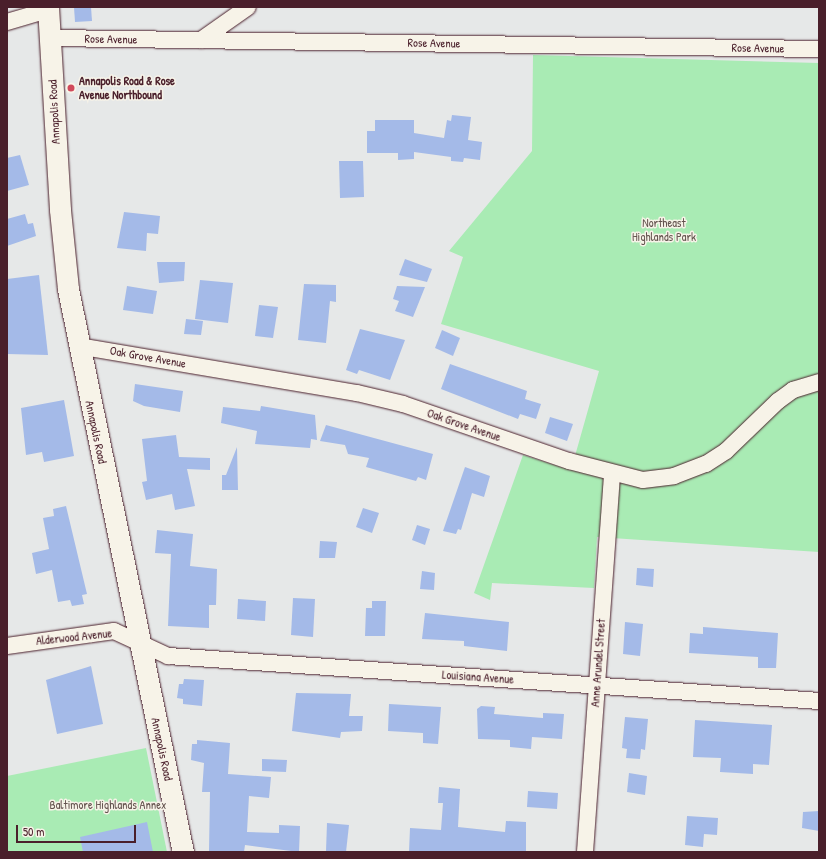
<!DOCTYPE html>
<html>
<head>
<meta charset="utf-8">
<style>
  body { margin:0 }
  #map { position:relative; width:826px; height:859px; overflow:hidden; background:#e6e8e8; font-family:"Patrick Hand",sans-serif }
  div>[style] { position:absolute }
  .green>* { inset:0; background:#a9ebb4 }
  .building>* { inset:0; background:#a4bae8 }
  .roads { filter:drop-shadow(0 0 1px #4a1f2b) drop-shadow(0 0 1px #4a1f2b) }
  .minor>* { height:16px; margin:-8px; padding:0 8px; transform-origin:8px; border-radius:8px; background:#f7f3e8 }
  .major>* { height:21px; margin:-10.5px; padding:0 10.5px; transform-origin:10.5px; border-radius:10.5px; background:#f7f3e8 }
  .dots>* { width:11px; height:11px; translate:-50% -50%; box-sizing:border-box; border:2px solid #f7f3e8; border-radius:50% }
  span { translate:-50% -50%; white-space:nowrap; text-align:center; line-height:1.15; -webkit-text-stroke:3px #f7f3e8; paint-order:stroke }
  .street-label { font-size:12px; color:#4a1f2b }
  .poi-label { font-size:12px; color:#4a1f2b; font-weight:700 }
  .left { translate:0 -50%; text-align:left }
  .park-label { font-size:12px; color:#62524d }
  .frame { position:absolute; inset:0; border:8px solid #4a1f2b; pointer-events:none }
  .scale { position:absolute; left:16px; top:825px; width:120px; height:18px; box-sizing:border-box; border:2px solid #4a1f2b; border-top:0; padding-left:5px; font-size:12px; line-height:14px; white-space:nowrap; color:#4a1f2b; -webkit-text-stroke:3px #f7f3e8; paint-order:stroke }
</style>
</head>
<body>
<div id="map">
  <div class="green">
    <i style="clip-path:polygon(533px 55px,819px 63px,819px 552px,597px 537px,594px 588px,492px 583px,490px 600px,474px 593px,523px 455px,571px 470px,599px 371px,441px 324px,463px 257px,449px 251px,532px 151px)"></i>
    <i style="clip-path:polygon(146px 748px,167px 852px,7px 852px,7px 776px)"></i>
  </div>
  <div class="building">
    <i style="clip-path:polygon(74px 7px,91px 7px,92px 21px,75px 22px)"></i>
    <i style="clip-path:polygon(452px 115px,471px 117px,468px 140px,482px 142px,480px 160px,464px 158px,463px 162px,451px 161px,451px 157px,414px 152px,414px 159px,398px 160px,398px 153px,367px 153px,367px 131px,375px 131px,375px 120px,414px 120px,414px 133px,444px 138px,447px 120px,451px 121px)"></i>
    <i style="clip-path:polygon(20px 155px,29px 185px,7px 191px,7px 158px)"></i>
    <i style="clip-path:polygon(339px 161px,363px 161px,364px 197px,340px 198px)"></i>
    <i style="clip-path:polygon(124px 212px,160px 216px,158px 234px,147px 233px,146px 251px,117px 248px)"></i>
    <i style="clip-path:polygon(25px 214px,28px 224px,33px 223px,36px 236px,7px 246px,7px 219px)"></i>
    <i style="clip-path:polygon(405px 259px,432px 269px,427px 282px,399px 275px)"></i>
    <i style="clip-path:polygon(157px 262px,185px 262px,184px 281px,159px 283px)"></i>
    <i style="clip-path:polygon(39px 275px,48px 355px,7px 354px,7px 279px)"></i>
    <i style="clip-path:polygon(200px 280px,233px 283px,228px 323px,195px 319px)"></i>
    <i style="clip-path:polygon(304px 284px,336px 285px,336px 302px,330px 301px,326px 343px,298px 340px)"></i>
    <i style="clip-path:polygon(127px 286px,157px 291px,153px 314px,123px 310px)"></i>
    <i style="clip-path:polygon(397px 286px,425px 287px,413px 317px,395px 311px,399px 301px,393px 299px)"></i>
    <i style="clip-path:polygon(259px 305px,278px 307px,273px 338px,255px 336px)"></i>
    <i style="clip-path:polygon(186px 319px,203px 321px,201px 335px,184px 334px)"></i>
    <i style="clip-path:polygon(360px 329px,405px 340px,390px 380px,359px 370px,357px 374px,346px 370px)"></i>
    <i style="clip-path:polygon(442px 330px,460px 338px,453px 356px,435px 348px)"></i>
    <i style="clip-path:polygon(450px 364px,527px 391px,525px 399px,541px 404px,536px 419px,520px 414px,518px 419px,441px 389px)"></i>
    <i style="clip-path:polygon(135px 384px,183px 391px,180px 412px,144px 406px,133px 401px)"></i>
    <i style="clip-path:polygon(64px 400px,74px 456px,44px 462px,42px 452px,26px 455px,21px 408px)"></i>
    <i style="clip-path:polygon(261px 406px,315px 415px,317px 440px,311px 439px,310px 448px,255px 444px,257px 431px,221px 423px,223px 407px,260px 411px)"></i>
    <i style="clip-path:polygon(550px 417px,573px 424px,567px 441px,545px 433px)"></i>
    <i style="clip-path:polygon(326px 425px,433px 454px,426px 480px,418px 477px,416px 481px,366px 467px,369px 458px,348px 454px,345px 445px,320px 441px)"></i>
    <i style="clip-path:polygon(176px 435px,179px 457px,210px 458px,210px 470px,187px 469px,195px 506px,175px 510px,172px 494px,146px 500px,142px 482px,147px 481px,142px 439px)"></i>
    <i style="clip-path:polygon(237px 447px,238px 490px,222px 490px,222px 475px,226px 475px)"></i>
    <i style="clip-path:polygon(465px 467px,490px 476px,484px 497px,472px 493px,461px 530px,458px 529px,456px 534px,443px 531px)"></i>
    <i style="clip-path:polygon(66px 506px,87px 594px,82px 595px,84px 604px,72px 606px,70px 600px,58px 602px,52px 570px,36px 574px,32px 553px,49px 549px,43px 518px,54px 516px,53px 509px)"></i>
    <i style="clip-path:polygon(363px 508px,379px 513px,372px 533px,356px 527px)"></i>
    <i style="clip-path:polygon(417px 525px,430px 529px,425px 545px,412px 540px)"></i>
    <i style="clip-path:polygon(157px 530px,193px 534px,190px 566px,217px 569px,216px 605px,209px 605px,209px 628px,168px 626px,171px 554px,155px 553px)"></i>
    <i style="clip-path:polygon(320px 541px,337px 542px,335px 558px,319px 558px)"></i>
    <i style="clip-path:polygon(637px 568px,654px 569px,653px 587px,636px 585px)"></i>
    <i style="clip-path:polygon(422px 571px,435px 573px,434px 590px,420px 589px)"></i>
    <i style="clip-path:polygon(293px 598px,315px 599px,313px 637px,291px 635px)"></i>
    <i style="clip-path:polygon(238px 599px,266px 601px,265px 621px,237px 619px)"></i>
    <i style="clip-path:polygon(372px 601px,386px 601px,385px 636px,365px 636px,366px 608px,372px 608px)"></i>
    <i style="clip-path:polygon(425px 613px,509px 622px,507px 651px,464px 646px,464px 641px,422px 639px)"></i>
    <i style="clip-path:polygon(625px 622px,643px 624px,640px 656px,623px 654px)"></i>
    <i style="clip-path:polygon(703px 627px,778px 633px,776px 668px,758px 668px,758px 657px,689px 653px,690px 633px,703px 634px)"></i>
    <i style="clip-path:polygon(91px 666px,103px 724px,57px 734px,46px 680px)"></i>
    <i style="clip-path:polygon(184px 679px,204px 680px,202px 706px,183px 704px,183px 699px,177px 698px,179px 684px,183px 684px)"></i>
    <i style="clip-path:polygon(296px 693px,351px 694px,349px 716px,363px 716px,362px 731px,341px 732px,340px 738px,292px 731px)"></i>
    <i style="clip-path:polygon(389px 704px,441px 707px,438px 744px,423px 743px,423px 733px,388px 731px)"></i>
    <i style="clip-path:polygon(481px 706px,495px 707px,494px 714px,543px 718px,543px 713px,564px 714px,562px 739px,532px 737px,531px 749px,510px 747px,510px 740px,478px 739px,477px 709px)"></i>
    <i style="clip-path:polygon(625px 717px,648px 719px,645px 750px,641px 749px,640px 759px,626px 758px,627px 749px,622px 748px)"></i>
    <i style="clip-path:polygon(695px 720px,772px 725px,769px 765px,753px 764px,753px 774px,720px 772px,721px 758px,693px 757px)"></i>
    <i style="clip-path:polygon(197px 740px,230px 743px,228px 774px,271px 777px,269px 798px,249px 796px,247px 832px,279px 833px,279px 825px,300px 826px,299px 852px,245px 845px,244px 852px,209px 851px,210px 792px,202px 792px,204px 763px,191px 760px,192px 744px,197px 744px)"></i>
    <i style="clip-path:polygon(262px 759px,287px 760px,286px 772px,262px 771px)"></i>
    <i style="clip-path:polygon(629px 773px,647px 776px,645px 795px,627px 792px)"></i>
    <i style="clip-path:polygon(439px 787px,460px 789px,458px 827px,505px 832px,506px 821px,526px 822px,526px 852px,409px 852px,410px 828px,441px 830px,443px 803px,438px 803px)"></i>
    <i style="clip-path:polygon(528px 791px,558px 793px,557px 809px,527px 807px)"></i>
    <i style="clip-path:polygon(819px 811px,819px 831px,802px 828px,803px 812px)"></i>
    <i style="clip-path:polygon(687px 816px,718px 818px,717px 835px,704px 834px,703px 847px,685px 845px)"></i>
    <i style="clip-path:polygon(147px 822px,153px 852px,83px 852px,80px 837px)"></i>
    <i style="clip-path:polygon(327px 823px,349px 825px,346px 852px,326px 851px)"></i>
  </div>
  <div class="roads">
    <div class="minor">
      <i style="left:7px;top:22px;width:43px;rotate:-16.3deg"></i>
      <i style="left:50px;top:38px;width:769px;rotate:0.82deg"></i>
      <i style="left:201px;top:40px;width:57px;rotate:-35.1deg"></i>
      <i style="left:78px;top:346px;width:283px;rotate:9.6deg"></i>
      <i style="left:357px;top:393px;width:47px;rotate:13.4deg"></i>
      <i style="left:403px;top:404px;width:176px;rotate:19deg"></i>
      <i style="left:569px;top:461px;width:76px;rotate:14.4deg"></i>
      <i style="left:643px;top:480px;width:31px;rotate:-7deg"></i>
      <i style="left:674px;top:476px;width:34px;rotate:-21deg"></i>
      <i style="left:706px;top:464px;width:24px;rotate:-33deg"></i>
      <i style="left:726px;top:451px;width:72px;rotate:-43.9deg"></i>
      <i style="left:778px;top:401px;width:19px;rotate:-36deg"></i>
      <i style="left:793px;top:390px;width:27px;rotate:-17deg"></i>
      <i style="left:7px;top:646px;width:108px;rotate:-8deg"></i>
      <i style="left:114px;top:631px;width:60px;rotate:24.8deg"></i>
      <i style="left:168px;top:656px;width:653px;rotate:3.95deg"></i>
      <i style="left:585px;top:852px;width:379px;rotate:-85.9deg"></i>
    </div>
    <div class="major">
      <i style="left:48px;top:7px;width:203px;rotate:86.6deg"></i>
      <i style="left:60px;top:210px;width:79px;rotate:84.2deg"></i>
      <i style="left:68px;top:289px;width:575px;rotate:78.46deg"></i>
    </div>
  </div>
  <div class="dots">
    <i style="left:71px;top:88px;background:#d1495b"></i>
  </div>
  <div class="street-label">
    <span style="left:111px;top:39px;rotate:1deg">Rose Avenue</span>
    <span style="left:434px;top:43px;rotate:1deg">Rose Avenue</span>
    <span style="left:758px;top:48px;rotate:1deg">Rose Avenue</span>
    <span style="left:54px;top:112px;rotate:-93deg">Annapolis Road</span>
    <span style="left:148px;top:357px;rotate:10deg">Oak Grove Avenue</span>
    <span style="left:464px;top:425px;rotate:19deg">Oak Grove Avenue</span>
    <span style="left:96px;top:432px;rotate:78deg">Annapolis Road</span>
    <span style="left:74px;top:637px;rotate:-6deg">Alderwood Avenue</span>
    <span style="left:598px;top:663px;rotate:-86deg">Anne Arundel Street</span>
    <span style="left:478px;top:677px;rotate:4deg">Louisiana Avenue</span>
    <span style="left:162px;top:749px;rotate:78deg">Annapolis Road</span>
  </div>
  <div class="poi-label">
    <span class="left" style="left:79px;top:88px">Annapolis Road &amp; Rose<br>Avenue Northbound</span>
  </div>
  <div class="park-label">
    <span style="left:664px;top:230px">Northeast<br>Highlands Park</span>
    <span style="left:108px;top:805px">Baltimore Highlands Annex</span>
  </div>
  <div class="frame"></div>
  <div class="scale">50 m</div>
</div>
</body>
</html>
